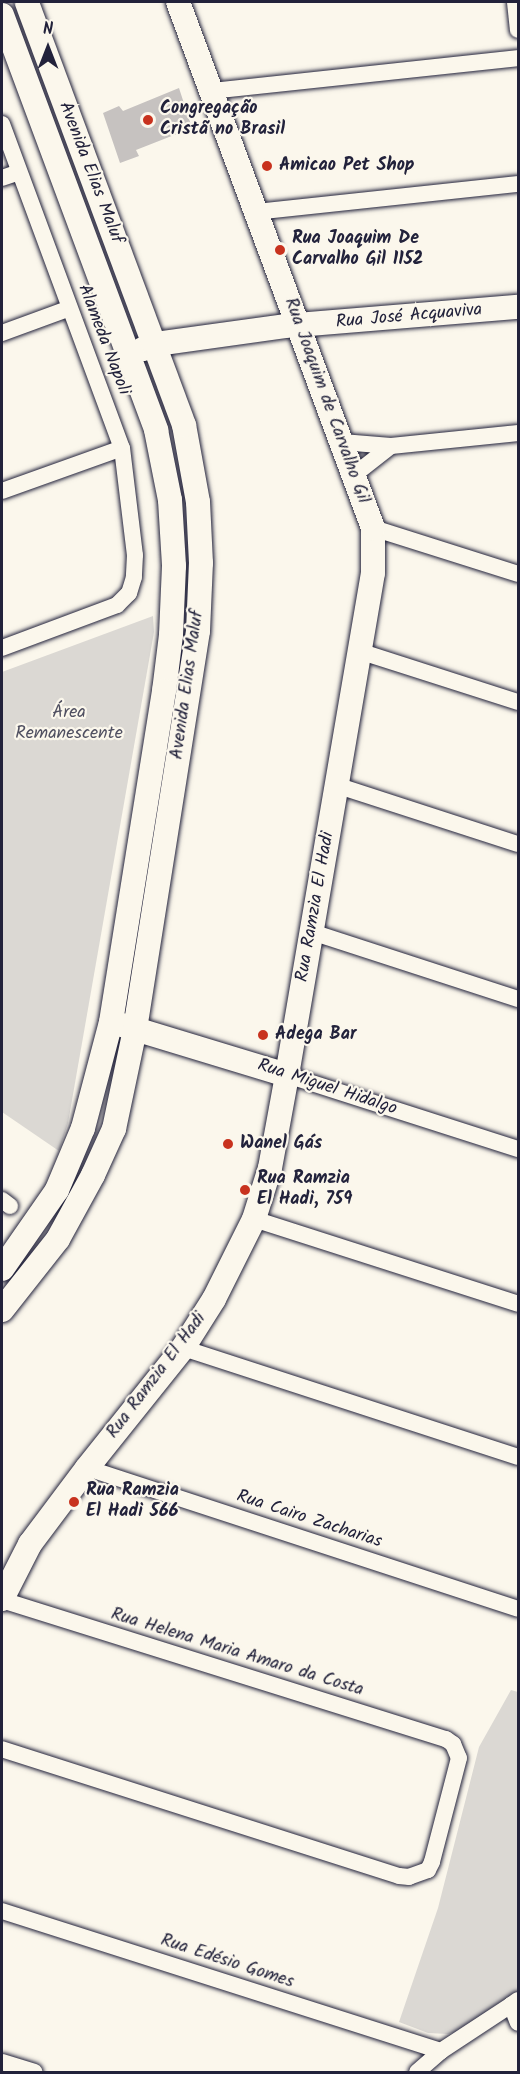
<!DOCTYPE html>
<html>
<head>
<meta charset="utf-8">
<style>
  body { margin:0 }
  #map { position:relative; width:520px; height:2074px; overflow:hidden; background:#fbf7ec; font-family:Kalam,sans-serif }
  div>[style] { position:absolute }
  .green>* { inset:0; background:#dbd8d3 }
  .building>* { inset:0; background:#c6c2c0 }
  .roads { filter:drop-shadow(0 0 2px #22223b) drop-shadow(0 0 2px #22223b) }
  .street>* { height:16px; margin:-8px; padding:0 8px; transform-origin:8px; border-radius:8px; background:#fbf7ec }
  .secondary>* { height:24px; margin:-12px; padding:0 12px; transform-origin:12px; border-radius:12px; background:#fbf7ec }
  .dots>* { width:16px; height:16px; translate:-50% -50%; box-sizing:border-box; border:3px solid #fbf7ec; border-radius:50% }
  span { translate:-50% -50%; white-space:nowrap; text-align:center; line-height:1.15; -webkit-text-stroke:4.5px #fbf7ec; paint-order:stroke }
  .poi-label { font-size:18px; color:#22223b; font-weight:700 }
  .left { translate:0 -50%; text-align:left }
  .street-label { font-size:18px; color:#22223b }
  .park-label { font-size:18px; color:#505061 }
  .frame { position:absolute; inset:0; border:3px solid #22223b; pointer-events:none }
  .north { position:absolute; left:18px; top:18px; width:60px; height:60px; -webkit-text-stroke:4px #fbf7ec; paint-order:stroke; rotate:0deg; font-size:16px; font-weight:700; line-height:24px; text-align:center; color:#22223b }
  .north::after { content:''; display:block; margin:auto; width:21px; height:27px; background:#22223b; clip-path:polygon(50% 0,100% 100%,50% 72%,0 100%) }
</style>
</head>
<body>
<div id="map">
  <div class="green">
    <i style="clip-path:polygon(153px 616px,154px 632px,68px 1123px,59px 1151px,2px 1112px,2px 672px)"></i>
    <i style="clip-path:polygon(511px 1690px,518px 1692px,518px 1991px,465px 2029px,448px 2034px,428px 2033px,399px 2022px,438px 1908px,479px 1747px)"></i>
  </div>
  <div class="building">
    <i style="clip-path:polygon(179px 88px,192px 128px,136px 150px,139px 156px,120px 163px,103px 113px,119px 106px,123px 111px)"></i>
  </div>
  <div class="roads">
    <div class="street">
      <i style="left:515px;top:2px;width:28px;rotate:84deg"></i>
      <i style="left:211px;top:91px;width:309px;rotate:-6.1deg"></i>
      <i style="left:2px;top:124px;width:346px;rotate:69.7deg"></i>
      <i style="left:122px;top:448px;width:108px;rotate:83.1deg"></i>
      <i style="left:135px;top:555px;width:22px;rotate:93deg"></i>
      <i style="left:134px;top:577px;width:17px;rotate:107deg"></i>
      <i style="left:129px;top:593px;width:17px;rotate:135deg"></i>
      <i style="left:117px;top:605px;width:123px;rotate:159.5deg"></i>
      <i style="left:2px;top:178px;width:18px;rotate:-19deg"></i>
      <i style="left:255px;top:212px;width:264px;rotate:-6.1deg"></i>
      <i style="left:2px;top:333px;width:72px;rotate:-20.2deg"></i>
      <i style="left:342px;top:442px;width:49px;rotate:4.7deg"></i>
      <i style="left:391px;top:446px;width:47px;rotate:141.9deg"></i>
      <i style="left:391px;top:446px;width:128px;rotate:-5.8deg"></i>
      <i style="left:2px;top:491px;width:127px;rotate:-19.7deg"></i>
      <i style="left:373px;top:528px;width:152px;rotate:17.6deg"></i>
      <i style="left:359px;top:651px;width:167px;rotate:17.8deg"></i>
      <i style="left:336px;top:785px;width:191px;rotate:18deg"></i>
      <i style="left:312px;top:932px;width:217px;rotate:18deg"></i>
      <i style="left:287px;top:1075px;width:243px;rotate:17.8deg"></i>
      <i style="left:2px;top:1200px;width:10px;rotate:37deg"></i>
      <i style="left:254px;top:1219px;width:277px;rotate:17.8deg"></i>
      <i style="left:183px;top:1348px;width:352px;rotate:18deg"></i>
      <i style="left:87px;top:1468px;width:453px;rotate:18.1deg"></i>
      <i style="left:2px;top:1600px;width:465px;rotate:17.4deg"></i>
      <i style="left:446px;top:1739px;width:9px;rotate:36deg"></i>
      <i style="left:453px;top:1744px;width:15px;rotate:67deg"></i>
      <i style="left:459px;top:1758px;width:107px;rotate:104.6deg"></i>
      <i style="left:432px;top:1862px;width:9px;rotate:117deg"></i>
      <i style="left:428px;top:1870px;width:20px;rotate:160deg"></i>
      <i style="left:409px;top:1877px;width:10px;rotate:-174deg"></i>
      <i style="left:399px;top:1876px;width:417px;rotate:-162.3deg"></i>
      <i style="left:2px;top:1911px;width:461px;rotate:17.7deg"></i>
      <i style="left:518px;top:2000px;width:9px;rotate:144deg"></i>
      <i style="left:511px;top:2005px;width:19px;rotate:69deg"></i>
      <i style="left:2px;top:2062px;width:34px;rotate:17deg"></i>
      <i style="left:417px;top:2072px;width:32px;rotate:-41deg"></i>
      <i style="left:441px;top:2051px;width:84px;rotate:-33.3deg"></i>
    </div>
    <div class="secondary">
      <i style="left:2px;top:15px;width:443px;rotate:69.6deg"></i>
      <i style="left:156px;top:430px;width:71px;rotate:78.7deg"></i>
      <i style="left:170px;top:500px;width:66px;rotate:86.5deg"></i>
      <i style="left:174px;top:566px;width:69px;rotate:92.5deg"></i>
      <i style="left:171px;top:635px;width:56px;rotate:97.1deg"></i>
      <i style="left:164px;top:691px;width:335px;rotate:99.1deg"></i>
      <i style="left:111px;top:1022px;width:110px;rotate:104.8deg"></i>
      <i style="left:83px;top:1128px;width:67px;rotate:112.8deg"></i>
      <i style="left:57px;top:1190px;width:96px;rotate:124.8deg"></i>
      <i style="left:143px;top:349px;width:14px;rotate:-21deg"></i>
      <i style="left:156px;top:344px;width:130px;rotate:-7.9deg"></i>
      <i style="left:285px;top:326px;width:234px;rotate:-4.7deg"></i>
      <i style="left:122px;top:1025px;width:172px;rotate:16.9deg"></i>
      <i style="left:2px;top:1310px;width:90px;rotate:-51.7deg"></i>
      <i style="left:58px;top:1239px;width:73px;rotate:-61.3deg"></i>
      <i style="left:93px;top:1175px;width:51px;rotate:-65.5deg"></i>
      <i style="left:114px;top:1129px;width:102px;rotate:-78.1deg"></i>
      <i style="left:135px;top:1029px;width:403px;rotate:-81deg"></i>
      <i style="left:198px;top:631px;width:68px;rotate:-87.5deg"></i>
      <i style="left:201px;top:563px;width:61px;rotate:-92.8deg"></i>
      <i style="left:198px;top:502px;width:78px;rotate:-100.3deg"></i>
      <i style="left:184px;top:425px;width:451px;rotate:-110.4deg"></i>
      <i style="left:2px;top:1599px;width:62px;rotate:-63deg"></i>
      <i style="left:30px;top:1544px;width:95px;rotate:-53.1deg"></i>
      <i style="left:87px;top:1468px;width:154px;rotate:-51.3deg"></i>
      <i style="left:183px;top:1348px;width:58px;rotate:-57.7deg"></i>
      <i style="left:214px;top:1299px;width:89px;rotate:-63.4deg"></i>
      <i style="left:254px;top:1219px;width:53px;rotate:-72.6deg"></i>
      <i style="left:270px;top:1168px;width:95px;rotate:-79.6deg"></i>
      <i style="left:287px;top:1075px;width:509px;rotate:-80.28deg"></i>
      <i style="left:373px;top:573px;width:45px;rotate:-90deg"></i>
      <i style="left:373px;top:528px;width:561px;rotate:-110.34deg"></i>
    </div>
  </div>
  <div class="dots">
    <i style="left:148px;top:120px;background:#c8321e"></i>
    <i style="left:267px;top:166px;background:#c8321e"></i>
    <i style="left:280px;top:250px;background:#c8321e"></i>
    <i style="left:263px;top:1035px;background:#c8321e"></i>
    <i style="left:228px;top:1144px;background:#c8321e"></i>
    <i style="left:245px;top:1190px;background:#c8321e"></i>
    <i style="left:74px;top:1502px;background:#c8321e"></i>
  </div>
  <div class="poi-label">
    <span class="left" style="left:160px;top:120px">Congregação<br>Cristã no Brasil</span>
    <span class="left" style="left:279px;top:166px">Amicao Pet Shop</span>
    <span class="left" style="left:292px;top:250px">Rua Joaquim De<br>Carvalho Gil 1152</span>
    <span class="left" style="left:275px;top:1035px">Adega Bar</span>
    <span class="left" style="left:240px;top:1144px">Wanel Gás</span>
    <span class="left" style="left:257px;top:1190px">Rua Ramzia<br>El Hadi, 759</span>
    <span class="left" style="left:86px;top:1502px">Rua Ramzia<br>El Hadi 566</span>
  </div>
  <div class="street-label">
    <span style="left:90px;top:173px;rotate:69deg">Avenida Elias Maluf</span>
    <span style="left:409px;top:317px;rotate:-5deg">Rua José Acquaviva</span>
    <span style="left:103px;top:340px;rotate:69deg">Alameda Napoli</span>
    <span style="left:326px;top:401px;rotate:70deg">Rua Joaquim de Carvalho Gil</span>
    <span style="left:188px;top:685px;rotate:-82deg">Avenida Elias Maluf</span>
    <span style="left:316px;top:907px;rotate:-80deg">Rua Ramzia El Hadi</span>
    <span style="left:327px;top:1088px;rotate:18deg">Rua Miguel Hidalgo</span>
    <span style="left:157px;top:1376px;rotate:-53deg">Rua Ramzia El Hadi</span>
    <span style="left:309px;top:1520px;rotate:18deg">Rua Cairo Zacharias</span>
    <span style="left:237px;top:1653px;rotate:17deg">Rua Helena Maria Amaro da Costa</span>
    <span style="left:227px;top:1962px;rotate:18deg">Rua Edésio Gomes</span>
  </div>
  <div class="park-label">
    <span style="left:69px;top:724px">Área<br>Remanescente</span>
  </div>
  <div class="frame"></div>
  <div class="north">N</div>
</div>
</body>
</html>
